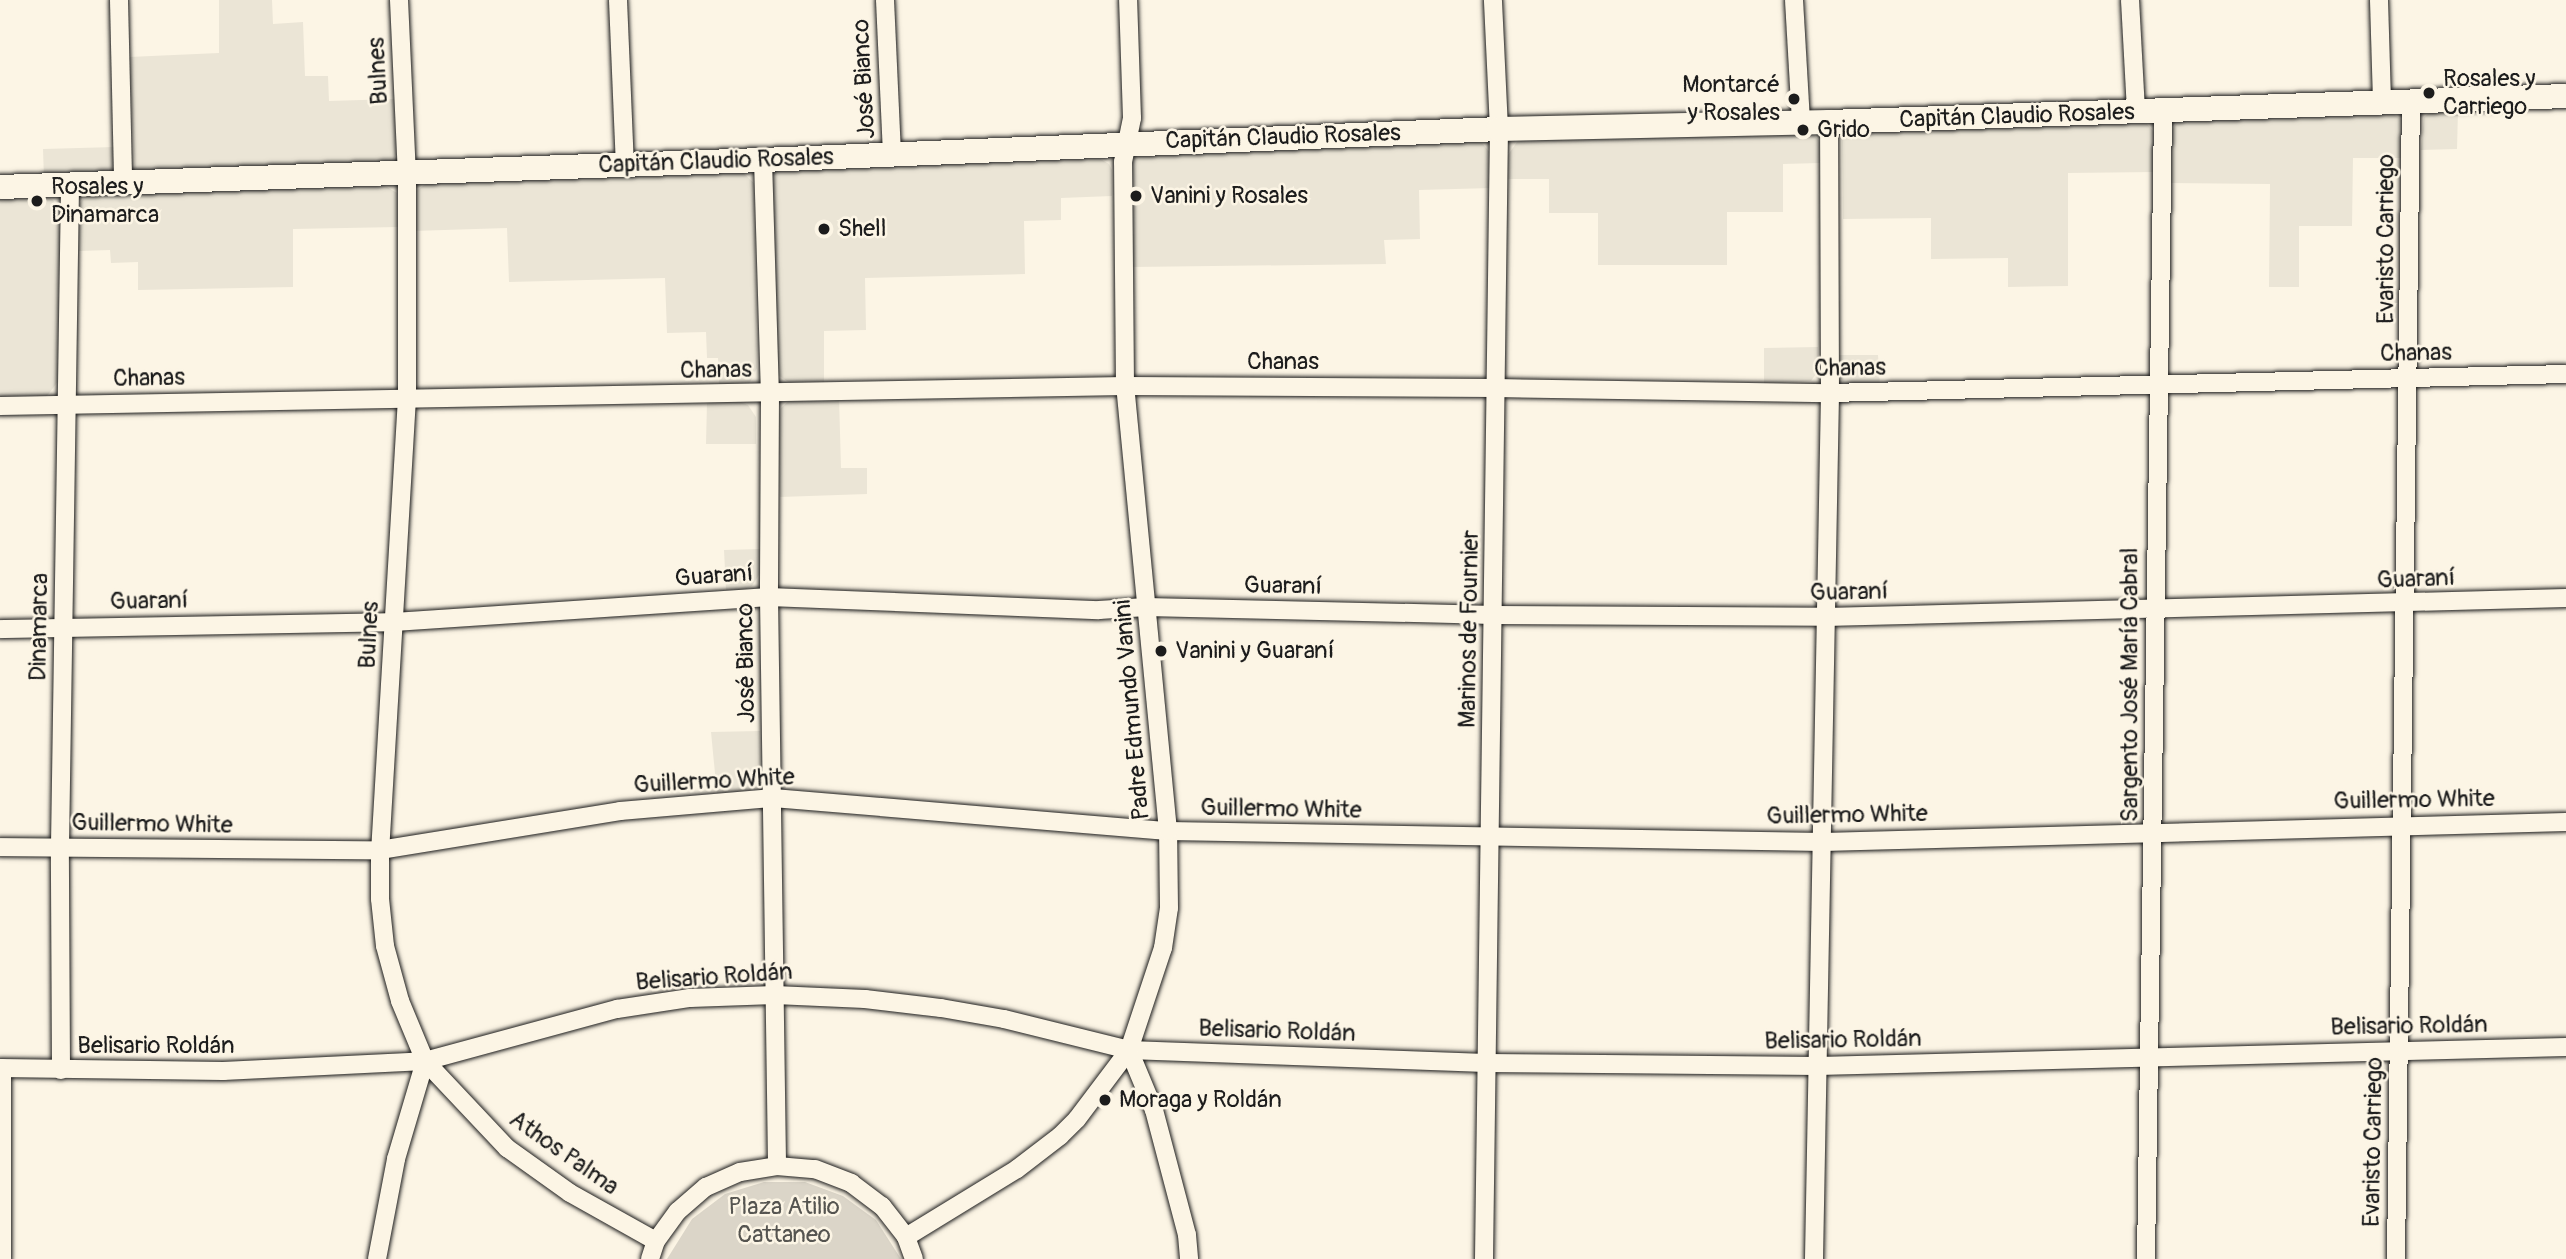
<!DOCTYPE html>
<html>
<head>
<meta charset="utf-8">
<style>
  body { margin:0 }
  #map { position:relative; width:2566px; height:1259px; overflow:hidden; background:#fcf5e5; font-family:Pangolin,sans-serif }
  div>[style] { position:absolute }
  .built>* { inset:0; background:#ebe5d6 }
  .green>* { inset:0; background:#dbd5c8 }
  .roads { filter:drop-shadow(0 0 2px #1c1c1c) drop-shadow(0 0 2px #1c1c1c) }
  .street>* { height:18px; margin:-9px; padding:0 9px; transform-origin:9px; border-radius:9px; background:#fcf5e5 }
  .secondary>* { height:24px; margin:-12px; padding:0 12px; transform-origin:12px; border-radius:12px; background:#fcf5e5 }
  .dots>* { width:19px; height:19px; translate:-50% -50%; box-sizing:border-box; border:4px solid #fcf5e5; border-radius:50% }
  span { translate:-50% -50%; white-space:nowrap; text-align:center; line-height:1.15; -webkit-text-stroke:5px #fcf5e5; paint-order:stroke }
  .street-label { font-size:24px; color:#1c1c1c }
  .poi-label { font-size:24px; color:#1c1c1c }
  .left { translate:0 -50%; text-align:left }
  .right { translate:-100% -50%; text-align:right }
  .park-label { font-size:24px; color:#555450 }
</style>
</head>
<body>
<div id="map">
  <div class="built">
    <i style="clip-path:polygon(219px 0,272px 0,273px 24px,303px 22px,305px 76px,328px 76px,329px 101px,394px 99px,396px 154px,393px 161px,140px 172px,135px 168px,129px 57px,219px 53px)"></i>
    <i style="clip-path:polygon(2458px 110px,2457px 149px,2421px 150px,2424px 117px,2433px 111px)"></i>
    <i style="clip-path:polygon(2390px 112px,2402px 120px,2401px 158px,2353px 158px,2352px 226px,2299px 226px,2299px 287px,2269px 287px,2270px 184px,2169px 183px,2170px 133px,2178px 121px)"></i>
    <i style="clip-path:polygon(2136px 121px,2147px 124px,2154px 132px,2154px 172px,2068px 173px,2068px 286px,2008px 287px,2008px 258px,1931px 259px,1931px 218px,1843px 219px,1842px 140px,1848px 131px)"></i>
    <i style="clip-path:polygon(1810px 131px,1820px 142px,1820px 163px,1783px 164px,1783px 212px,1727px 212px,1727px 265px,1598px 265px,1598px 213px,1549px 213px,1549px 179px,1506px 179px,1506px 158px,1517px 142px,1524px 140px)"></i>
    <i style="clip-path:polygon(1476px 142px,1482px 143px,1491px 154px,1492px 188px,1419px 190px,1420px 239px,1384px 240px,1386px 264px,1133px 267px,1132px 161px,1137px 155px)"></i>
    <i style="clip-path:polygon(115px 147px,116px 161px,109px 173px,44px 179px,43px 149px)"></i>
    <i style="clip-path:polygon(1097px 157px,1109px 164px,1112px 170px,1112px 196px,1061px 198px,1061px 220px,1024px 221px,1025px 274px,865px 278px,866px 330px,824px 331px,824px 382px,790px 383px,778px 375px,770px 179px,775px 171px)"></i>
    <i style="clip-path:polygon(741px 171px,754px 183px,757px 368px,749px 384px,719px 385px,718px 358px,707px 358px,706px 332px,667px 333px,665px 278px,509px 282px,507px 228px,413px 231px,413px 193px,426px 184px)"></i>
    <i style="clip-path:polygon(380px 183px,397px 193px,398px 227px,293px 229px,293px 287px,138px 290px,138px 262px,111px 263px,110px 250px,79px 251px,78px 206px,86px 195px)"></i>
    <i style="clip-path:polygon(45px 195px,53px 200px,61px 214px,59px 380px,47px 396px,0 398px,0 196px)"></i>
    <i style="clip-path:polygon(1818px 347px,1818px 371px,1811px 381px,1764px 384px,1764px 348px)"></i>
    <i style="clip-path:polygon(1837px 355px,1878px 355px,1880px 386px,1852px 387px,1844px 383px,1838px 374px)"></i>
    <i style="clip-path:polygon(839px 397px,841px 468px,867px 468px,867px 494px,780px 497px,778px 417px,781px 408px,791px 399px)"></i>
    <i style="clip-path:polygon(707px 402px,740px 402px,748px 405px,756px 417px,756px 444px,706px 444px)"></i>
    <i style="clip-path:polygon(760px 549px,760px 573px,752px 586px,745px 590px,726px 590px,724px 550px)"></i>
    <i style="clip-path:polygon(760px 731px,760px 774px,755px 786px,751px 790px,717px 794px,711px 732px)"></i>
  </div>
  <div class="green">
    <i style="clip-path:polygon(764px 1182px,805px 1182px,843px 1196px,876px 1220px,901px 1259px,667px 1259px,692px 1219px,725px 1194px)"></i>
  </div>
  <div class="roads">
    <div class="street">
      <i style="left:119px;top:0;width:182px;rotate:88.7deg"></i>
      <i style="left:399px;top:0;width:173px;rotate:87.4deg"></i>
      <i style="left:407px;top:173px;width:225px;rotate:90deg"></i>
      <i style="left:407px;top:398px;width:453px;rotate:93.4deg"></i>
      <i style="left:380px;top:850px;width:49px;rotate:90deg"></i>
      <i style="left:380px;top:899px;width:47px;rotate:83.9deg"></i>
      <i style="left:385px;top:946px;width:57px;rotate:74.7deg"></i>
      <i style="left:400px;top:1001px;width:65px;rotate:67.4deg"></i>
      <i style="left:425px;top:1061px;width:120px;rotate:46.7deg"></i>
      <i style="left:507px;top:1148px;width:77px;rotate:35.5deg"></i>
      <i style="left:570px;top:1193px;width:98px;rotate:29.2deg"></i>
      <i style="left:618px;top:0;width:164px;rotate:87.6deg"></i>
      <i style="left:885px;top:0;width:155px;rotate:87.4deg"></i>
      <i style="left:1794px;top:0;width:122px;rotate:86.7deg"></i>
      <i style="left:2130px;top:0;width:112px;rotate:86.9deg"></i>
      <i style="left:2379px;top:0;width:103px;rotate:88.3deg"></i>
      <i style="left:763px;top:160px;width:233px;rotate:88.3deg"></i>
      <i style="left:770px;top:393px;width:204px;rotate:90.3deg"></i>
      <i style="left:769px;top:597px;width:569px;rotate:89.19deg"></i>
      <i style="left:0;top:406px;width:1125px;rotate:-1.02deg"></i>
      <i style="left:1125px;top:386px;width:371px;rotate:0.3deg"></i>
      <i style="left:1496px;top:388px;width:334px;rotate:0.9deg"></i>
      <i style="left:1830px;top:393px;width:736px;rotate:-1.48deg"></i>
      <i style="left:0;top:629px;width:394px;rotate:-1deg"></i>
      <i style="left:394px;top:622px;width:376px;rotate:-3.8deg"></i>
      <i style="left:769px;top:597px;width:330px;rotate:2.3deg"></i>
      <i style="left:1099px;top:610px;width:47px;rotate:-3.7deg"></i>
      <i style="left:1146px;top:607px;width:348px;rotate:1.3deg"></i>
      <i style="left:1494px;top:615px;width:331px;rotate:0.3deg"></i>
      <i style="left:1825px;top:617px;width:741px;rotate:-1.47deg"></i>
      <i style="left:0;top:847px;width:380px;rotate:0.5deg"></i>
      <i style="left:380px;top:850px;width:243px;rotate:-9.2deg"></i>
      <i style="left:620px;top:811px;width:154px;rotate:-4.9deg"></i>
      <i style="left:773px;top:798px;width:396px;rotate:4.8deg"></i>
      <i style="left:1168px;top:831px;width:655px;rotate:0.96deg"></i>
      <i style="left:1823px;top:842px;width:743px;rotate:-1.54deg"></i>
      <i style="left:1129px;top:1050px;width:65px;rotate:67.4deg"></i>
      <i style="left:1154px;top:1110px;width:129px;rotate:75.2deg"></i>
      <i style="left:1187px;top:1235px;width:24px;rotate:85deg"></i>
      <i style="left:0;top:1068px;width:223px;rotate:0.8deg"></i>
      <i style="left:223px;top:1071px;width:202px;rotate:-2.8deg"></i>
      <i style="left:425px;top:1061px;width:199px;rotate:-15.2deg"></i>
      <i style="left:617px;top:1009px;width:74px;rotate:-8.6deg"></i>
      <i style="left:690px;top:998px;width:85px;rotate:-2deg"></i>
      <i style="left:775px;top:995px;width:90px;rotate:2.5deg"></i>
      <i style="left:865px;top:999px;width:77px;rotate:6.8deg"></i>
      <i style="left:941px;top:1008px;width:64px;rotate:9.9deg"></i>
      <i style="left:1004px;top:1019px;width:129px;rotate:13.9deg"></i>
      <i style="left:1129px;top:1050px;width:357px;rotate:2.1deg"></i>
      <i style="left:1486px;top:1063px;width:332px;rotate:0.5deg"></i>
      <i style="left:1818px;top:1066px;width:748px;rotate:-1.46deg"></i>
      <i style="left:61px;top:1070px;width:224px;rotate:-90.3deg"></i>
      <i style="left:60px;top:846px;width:662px;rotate:-89.13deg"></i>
      <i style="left:906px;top:1237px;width:130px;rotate:-31.5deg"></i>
      <i style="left:1017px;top:1169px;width:54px;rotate:-37.5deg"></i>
      <i style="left:1060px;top:1136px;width:24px;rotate:-45deg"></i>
      <i style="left:1077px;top:1119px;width:86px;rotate:-53deg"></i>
      <i style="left:1129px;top:1050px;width:108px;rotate:-71.6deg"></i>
      <i style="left:1163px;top:948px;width:40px;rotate:-81.5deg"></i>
      <i style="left:1169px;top:908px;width:77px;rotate:-90.7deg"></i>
      <i style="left:1168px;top:831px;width:447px;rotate:-95.5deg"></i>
      <i style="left:1125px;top:386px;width:224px;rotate:-90.5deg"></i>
      <i style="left:1123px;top:162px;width:45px;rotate:-78.4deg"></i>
      <i style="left:1132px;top:118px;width:118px;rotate:-91.9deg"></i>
      <i style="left:2px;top:1259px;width:191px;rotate:-90deg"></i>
      <i style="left:377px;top:1259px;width:102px;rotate:-79.2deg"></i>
      <i style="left:396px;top:1159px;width:102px;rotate:-73.5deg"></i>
      <i style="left:650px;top:1259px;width:19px;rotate:-72deg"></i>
      <i style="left:656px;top:1241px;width:37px;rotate:-54deg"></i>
      <i style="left:678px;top:1211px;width:37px;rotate:-41deg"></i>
      <i style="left:706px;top:1187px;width:37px;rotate:-24deg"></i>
      <i style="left:740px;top:1172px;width:37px;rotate:-9deg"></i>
      <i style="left:777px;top:1166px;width:38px;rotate:5deg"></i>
      <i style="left:815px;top:1169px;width:39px;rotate:21deg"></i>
      <i style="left:851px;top:1183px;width:39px;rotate:37deg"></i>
      <i style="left:882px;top:1206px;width:39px;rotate:52deg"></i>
      <i style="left:906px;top:1237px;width:23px;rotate:70deg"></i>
      <i style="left:1484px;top:1259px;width:1130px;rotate:-89.24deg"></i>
      <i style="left:1499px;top:129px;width:129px;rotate:-92.7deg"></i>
      <i style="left:1814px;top:1259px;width:866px;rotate:-88.94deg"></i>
      <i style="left:1830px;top:393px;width:271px;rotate:-90.2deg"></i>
      <i style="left:2146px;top:1259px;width:1148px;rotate:-89.15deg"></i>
      <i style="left:2396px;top:1259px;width:1157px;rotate:-89.26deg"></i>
    </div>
    <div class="secondary">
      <i style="left:0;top:187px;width:763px;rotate:-2.03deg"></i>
      <i style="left:763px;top:160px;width:737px;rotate:-2.41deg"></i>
      <i style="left:1499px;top:129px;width:330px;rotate:-1.2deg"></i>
      <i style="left:1829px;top:122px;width:737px;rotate:-2.02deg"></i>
    </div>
  </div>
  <div class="dots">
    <i style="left:2429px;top:93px;background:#1c1c1c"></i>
    <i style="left:1794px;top:99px;background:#1c1c1c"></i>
    <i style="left:1803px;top:130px;background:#1c1c1c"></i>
    <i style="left:1136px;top:196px;background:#1c1c1c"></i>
    <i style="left:37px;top:201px;background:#1c1c1c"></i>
    <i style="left:824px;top:229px;background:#1c1c1c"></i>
    <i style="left:1161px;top:651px;background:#1c1c1c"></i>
    <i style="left:1105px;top:1100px;background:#1c1c1c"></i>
  </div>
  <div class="street-label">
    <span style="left:378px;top:71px;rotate:-93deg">Bulnes</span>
    <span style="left:864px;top:79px;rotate:-93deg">José Bianco</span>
    <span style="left:2017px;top:116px;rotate:-2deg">Capitán Claudio Rosales</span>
    <span style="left:1283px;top:137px;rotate:-2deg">Capitán Claudio Rosales</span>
    <span style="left:716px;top:161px;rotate:-2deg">Capitán Claudio Rosales</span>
    <span style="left:2386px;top:239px;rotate:-90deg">Evaristo Carriego</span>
    <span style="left:2416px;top:353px;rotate:-1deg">Chanas</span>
    <span style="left:1283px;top:362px">Chanas</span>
    <span style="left:1850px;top:368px;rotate:-1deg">Chanas</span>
    <span style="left:716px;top:370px;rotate:-1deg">Chanas</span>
    <span style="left:149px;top:378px;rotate:-1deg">Chanas</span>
    <span style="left:714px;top:576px;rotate:-4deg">Guaraní</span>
    <span style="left:2416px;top:579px;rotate:-2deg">Guaraní</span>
    <span style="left:1283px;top:586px;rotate:1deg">Guaraní</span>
    <span style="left:1849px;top:592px;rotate:-1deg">Guaraní</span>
    <span style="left:149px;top:601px;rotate:-1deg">Guaraní</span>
    <span style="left:39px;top:627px;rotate:-89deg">Dinamarca</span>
    <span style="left:1469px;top:629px;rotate:-89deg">Marinos de Fournier</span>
    <span style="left:369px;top:635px;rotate:-87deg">Bulnes</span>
    <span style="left:746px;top:663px;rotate:-91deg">José Bianco</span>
    <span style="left:2130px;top:685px;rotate:-90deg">Sargento José María Cabral</span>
    <span style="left:1132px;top:710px;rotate:-95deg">Padre Edmundo Vanini</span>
    <span style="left:714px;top:781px;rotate:-3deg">Guillermo White</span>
    <span style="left:2414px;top:800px;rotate:-1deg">Guillermo White</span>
    <span style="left:1281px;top:809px;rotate:1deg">Guillermo White</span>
    <span style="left:1847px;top:815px;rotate:-1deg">Guillermo White</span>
    <span style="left:152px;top:824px;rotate:1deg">Guillermo White</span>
    <span style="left:714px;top:977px;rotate:-4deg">Belisario Roldán</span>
    <span style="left:2409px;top:1026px;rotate:-1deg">Belisario Roldán</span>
    <span style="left:1277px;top:1031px;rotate:2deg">Belisario Roldán</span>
    <span style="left:1843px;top:1040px;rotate:-1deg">Belisario Roldán</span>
    <span style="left:156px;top:1046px">Belisario Roldán</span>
    <span style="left:2373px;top:1142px;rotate:-89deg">Evaristo Carriego</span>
    <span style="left:564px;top:1153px;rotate:35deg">Athos Palma</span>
  </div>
  <div class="poi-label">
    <span class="left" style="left:2443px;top:93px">Rosales y<br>Carriego</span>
    <span class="right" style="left:1780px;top:99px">Montarcé<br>y Rosales</span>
    <span class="left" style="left:1817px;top:130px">Grido</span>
    <span class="left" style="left:51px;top:201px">Rosales y<br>Dinamarca</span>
    <span class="left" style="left:1150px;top:196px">Vanini y Rosales</span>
    <span class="left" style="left:838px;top:229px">Shell</span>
    <span class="left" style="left:1175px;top:651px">Vanini y Guaraní</span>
    <span class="left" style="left:1119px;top:1100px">Moraga y Roldán</span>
  </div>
  <div class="park-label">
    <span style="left:784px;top:1221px">Plaza Atilio<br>Cattaneo</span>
  </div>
</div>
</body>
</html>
